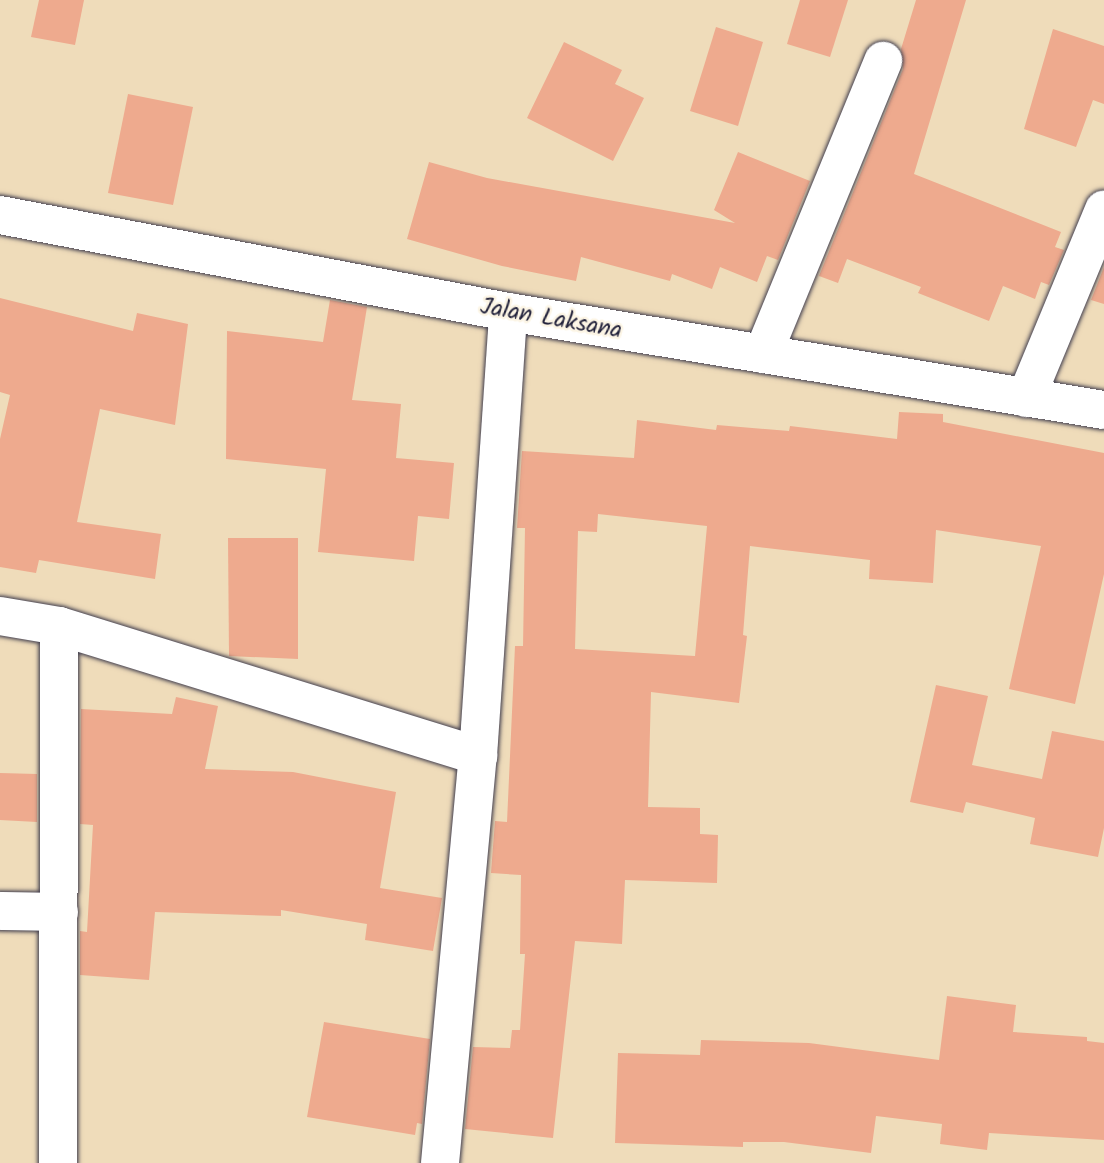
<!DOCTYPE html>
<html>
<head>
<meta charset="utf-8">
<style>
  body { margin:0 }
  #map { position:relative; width:1104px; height:1163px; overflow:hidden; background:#efdcba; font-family:Kalam,sans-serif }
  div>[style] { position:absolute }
  .building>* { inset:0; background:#eeaa8e }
  .roads { filter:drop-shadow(0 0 2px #413e4e) drop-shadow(0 0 2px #413e4e) }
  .street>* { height:38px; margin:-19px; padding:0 19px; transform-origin:19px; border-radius:19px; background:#fff }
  span { translate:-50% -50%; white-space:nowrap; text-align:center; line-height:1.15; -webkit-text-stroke:5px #fcf5e5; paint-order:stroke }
  .street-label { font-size:24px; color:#22223b }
</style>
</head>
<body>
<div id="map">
  <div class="building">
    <i style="clip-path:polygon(39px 0,84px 0,75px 45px,31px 37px)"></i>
    <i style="clip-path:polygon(800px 0,848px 0,830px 57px,787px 44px)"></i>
    <i style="clip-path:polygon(916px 0,966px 0,914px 174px,1061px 232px,1055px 247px,1064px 250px,1049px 285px,1041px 282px,1035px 299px,1003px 286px,989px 321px,918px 293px,921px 287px,847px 259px,838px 283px,819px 276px,903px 69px,901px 49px)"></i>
    <i style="clip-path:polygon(716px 27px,763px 42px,738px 126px,690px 111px)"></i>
    <i style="clip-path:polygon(1053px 29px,1104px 46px,1104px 104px,1093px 100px,1076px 147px,1024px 129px)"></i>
    <i style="clip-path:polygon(564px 42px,622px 70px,615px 84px,644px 98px,613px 161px,527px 118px)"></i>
    <i style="clip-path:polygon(128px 94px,193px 107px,173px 205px,108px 193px)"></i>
    <i style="clip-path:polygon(738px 152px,810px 181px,778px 260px,767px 256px,757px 282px,720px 267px,712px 289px,672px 274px,670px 281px,581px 257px,576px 281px,502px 266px,407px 239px,429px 162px,487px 178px,735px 223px,714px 210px)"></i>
    <i style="clip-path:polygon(1104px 267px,1104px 304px,1091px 300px)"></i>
    <i style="clip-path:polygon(0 298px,133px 331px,137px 313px,188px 324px,175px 425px,100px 409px,77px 522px,161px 534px,155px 579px,39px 560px,36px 573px,0 567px,0 439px,10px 395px,0 392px)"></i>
    <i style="clip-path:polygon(330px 300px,367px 307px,352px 400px,401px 404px,396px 458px,454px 463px,449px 519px,418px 516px,414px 561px,318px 552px,326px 469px,226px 459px,227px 331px,323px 342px)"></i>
    <i style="clip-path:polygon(evenodd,899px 412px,943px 414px,943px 422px,1104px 453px,1104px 574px,1075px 704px,1009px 689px,1041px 546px,936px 530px,933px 583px,869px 579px,870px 560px,750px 546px,743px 635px,747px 636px,739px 703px,651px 692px,648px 807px,700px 808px,700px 834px,718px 835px,717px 883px,625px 880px,622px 944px,575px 941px,553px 1138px,465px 1129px,473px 1047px,510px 1048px,512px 1030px,520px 1030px,525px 954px,520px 954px,521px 875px,491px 873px,495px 821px,507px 822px,515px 646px,523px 646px,525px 528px,517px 528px,522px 451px,634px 458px,637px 420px,716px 430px,717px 425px,789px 431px,790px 426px,897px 439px,899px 412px,598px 514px,707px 526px,695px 656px,575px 649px,578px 531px,597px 532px,598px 514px)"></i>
    <i style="clip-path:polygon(228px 538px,298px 538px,298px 659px,229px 656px)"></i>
    <i style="clip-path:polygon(936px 685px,988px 696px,972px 765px,1042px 779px,1052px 731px,1104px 741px,1104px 828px,1098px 857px,1030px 844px,1035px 818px,966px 802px,963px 813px,910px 802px)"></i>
    <i style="clip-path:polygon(176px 697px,218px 706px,205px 769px,293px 772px,396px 792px,380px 888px,442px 898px,433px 951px,365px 940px,367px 924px,281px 910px,281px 916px,155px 912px,149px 980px,80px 975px,80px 931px,87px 932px,93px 825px,80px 824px,81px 709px,172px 714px)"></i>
    <i style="clip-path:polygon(0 773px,37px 774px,37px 822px,0 820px)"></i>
    <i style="clip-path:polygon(947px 996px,1016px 1005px,1013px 1032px,1087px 1037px,1087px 1041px,1104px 1043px,1104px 1140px,989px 1133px,987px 1150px,940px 1144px,942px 1124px,876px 1116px,871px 1153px,784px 1142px,743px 1142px,743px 1147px,615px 1143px,618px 1053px,700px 1055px,701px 1040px,809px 1043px,939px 1060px)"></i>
    <i style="clip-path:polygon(324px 1022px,430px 1039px,422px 1124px,417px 1123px,415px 1135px,307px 1117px)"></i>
  </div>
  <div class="roads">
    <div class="street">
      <i style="left:0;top:215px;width:517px;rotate:10.81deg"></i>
      <i style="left:508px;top:312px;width:604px;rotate:9.34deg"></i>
      <i style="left:763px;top:354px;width:317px;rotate:-67.7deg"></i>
      <i style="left:1026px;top:398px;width:204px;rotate:-67.5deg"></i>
      <i style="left:0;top:616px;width:60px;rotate:9.6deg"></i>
      <i style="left:59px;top:626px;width:439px;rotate:17.2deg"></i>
      <i style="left:0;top:911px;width:59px;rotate:1deg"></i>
      <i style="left:58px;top:1163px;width:537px;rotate:-89.89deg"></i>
      <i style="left:440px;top:1163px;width:409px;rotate:-84.7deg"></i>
      <i style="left:478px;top:756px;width:445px;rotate:-86.1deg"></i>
    </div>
  </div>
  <div class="street-label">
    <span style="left:551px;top:319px;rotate:10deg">Jalan Laksana</span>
  </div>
</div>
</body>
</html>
